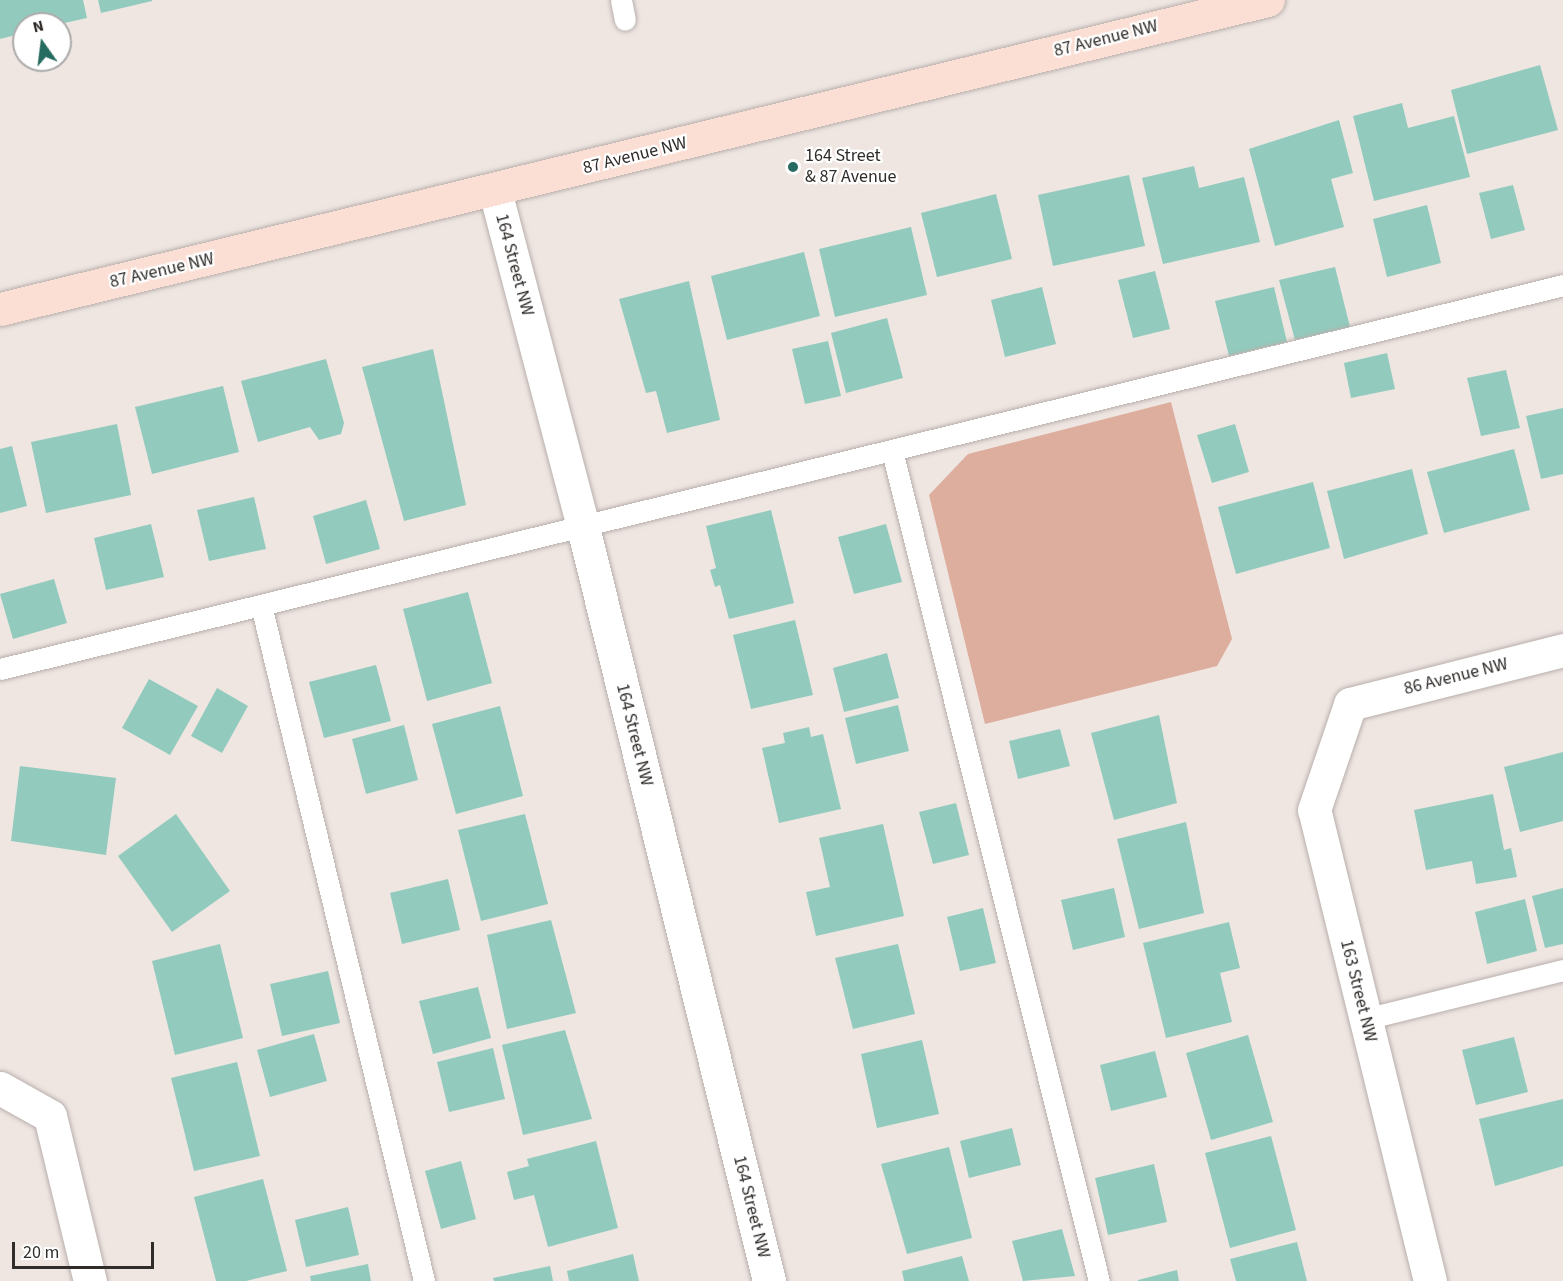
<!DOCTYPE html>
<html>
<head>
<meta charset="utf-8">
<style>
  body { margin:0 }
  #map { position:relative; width:1563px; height:1281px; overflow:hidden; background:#efe6e2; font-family:"Source Sans 3",sans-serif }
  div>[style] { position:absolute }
  .green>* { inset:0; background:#ddad9d }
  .building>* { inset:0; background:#92cbbe }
  .roads { filter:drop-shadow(0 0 2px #b8afac) drop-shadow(0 0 2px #b8afac) }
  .service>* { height:21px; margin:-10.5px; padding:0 10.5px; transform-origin:10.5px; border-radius:10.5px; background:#fff }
  .minor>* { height:33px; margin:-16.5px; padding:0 16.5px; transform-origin:16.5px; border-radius:16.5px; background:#fff }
  .tertiary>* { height:33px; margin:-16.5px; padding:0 16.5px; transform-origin:16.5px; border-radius:16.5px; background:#fff }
  .secondary>* { height:33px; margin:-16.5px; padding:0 16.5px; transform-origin:16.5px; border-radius:16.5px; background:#fbdfd5 }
  .dots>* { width:16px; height:16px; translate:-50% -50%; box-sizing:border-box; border:3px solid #fff; border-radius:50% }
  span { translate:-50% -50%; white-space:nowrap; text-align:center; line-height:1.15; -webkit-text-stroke:4.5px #fff; paint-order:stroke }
  .street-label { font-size:18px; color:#2f2c2a }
  .poi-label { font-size:18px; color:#2f2c2a }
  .left { translate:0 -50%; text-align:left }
  .north { position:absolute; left:12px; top:12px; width:60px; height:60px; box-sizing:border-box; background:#fff; border:2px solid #acabaa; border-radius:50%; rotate:346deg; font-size:16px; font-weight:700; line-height:24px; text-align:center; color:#2f2c2a }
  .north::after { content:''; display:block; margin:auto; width:21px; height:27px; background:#266b5f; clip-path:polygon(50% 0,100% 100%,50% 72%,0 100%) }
  .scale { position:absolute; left:12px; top:1242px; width:142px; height:27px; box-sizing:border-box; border:3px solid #2f2c2a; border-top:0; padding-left:8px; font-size:18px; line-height:21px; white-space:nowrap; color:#2f2c2a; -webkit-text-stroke:4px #fff; paint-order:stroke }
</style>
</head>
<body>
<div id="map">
  <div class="green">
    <i style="clip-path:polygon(1171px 402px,1232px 639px,1217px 666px,985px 724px,929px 495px,968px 454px)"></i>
  </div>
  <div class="building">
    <i style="clip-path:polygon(0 0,83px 0,87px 18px,60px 24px,24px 24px,24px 33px,0 39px)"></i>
    <i style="clip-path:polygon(98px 0,152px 0,152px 1px,101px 13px)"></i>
    <i style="clip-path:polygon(1540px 65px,1558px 130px,1467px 154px,1451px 90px)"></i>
    <i style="clip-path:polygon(1402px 103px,1408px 128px,1454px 116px,1470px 177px,1374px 201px,1353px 116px)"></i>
    <i style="clip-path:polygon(1339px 120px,1353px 173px,1331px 179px,1344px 227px,1275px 246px,1249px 149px)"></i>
    <i style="clip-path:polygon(1194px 166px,1199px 188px,1244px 177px,1260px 242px,1163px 264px,1142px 178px)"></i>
    <i style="clip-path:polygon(1129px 175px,1145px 246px,1053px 266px,1038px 195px)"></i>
    <i style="clip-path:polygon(1513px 185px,1525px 230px,1491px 239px,1479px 193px)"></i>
    <i style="clip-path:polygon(996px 194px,1012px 259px,937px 277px,921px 213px)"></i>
    <i style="clip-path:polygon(1427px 205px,1441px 263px,1387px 277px,1373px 219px)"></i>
    <i style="clip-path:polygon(911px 227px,927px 295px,835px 317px,819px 249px)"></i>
    <i style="clip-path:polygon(804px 252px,820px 316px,727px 340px,711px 276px)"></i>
    <i style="clip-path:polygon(1335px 267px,1350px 327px,1295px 340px,1279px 280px)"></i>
    <i style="clip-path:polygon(1155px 271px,1170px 329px,1133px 338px,1118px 280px)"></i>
    <i style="clip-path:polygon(689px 281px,720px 420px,667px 433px,656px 391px,646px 393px,619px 299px)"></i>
    <i style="clip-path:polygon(1042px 287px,1056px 344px,1005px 357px,991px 300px)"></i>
    <i style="clip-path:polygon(1274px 287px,1287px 342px,1229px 356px,1215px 301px)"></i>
    <i style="clip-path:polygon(887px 318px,903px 378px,846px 393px,831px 333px)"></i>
    <i style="clip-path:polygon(828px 341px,841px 396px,805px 404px,792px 349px)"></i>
    <i style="clip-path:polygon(433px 349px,466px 505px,404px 521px,362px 367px)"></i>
    <i style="clip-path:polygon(1387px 353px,1395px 389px,1351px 398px,1344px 363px)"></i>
    <i style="clip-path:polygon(326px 359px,344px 423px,341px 434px,319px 440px,310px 427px,258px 442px,241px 381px)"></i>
    <i style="clip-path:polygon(1506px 370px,1520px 428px,1481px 436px,1467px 378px)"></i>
    <i style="clip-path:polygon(223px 386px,239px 452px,152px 474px,135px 407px)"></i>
    <i style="clip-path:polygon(1563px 408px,1563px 474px,1541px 479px,1526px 416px)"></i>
    <i style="clip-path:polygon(117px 424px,131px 495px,46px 513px,31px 442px)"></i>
    <i style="clip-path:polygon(1235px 424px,1249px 472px,1212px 483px,1197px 435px)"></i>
    <i style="clip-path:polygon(12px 446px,27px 506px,0 513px,0 449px)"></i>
    <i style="clip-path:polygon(1514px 449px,1530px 510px,1444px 533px,1427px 472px)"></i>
    <i style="clip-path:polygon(1412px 469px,1428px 534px,1344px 559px,1327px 491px)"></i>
    <i style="clip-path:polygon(1313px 482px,1330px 548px,1236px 574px,1218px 507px)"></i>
    <i style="clip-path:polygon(254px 497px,266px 549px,209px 561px,197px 510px)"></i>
    <i style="clip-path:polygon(366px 500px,380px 549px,326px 564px,313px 516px)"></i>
    <i style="clip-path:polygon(771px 510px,794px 603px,729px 619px,720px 585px,715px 587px,710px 570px,716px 568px,706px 526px)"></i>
    <i style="clip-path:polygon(151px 524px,164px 577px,106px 590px,94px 538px)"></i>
    <i style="clip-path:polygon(886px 524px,902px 582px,854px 594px,838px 537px)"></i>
    <i style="clip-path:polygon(54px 579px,67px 623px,13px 639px,0 594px)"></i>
    <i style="clip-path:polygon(468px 592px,492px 683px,427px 701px,403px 609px)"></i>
    <i style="clip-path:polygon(795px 620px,813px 695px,751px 709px,733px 635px)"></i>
    <i style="clip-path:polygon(887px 653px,899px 698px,844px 712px,833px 668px)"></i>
    <i style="clip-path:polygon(376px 665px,391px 721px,324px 738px,309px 682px)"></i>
    <i style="clip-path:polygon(149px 679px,198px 706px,170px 755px,122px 728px)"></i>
    <i style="clip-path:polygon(217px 688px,248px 706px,222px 753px,191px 736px)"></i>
    <i style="clip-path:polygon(898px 705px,909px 751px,856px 764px,845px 718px)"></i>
    <i style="clip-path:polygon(500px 706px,523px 796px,456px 814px,432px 724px)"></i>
    <i style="clip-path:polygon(1159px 715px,1177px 803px,1114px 820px,1091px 733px)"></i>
    <i style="clip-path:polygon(404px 725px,418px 780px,366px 794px,352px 739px)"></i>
    <i style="clip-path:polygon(809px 727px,811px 737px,823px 734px,841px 809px,779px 823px,762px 748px,785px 743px,783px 733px)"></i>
    <i style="clip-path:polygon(1060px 729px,1070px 766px,1018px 779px,1009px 741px)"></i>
    <i style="clip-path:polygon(1563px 752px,1563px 821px,1520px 832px,1504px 767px)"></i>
    <i style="clip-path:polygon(20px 766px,116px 778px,106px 855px,11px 841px)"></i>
    <i style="clip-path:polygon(1493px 794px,1504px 850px,1511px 848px,1517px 877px,1476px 884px,1472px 861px,1426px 870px,1414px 810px)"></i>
    <i style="clip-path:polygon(956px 803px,969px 855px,933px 864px,919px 812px)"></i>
    <i style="clip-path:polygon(176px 814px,230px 891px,172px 932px,118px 856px)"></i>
    <i style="clip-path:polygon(525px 814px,548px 904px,481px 921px,458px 830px)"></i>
    <i style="clip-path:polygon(1186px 822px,1204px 913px,1139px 929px,1117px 839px)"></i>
    <i style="clip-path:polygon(883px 824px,904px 916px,816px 936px,806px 892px,830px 887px,819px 838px)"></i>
    <i style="clip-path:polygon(448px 879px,460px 930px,402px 944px,390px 893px)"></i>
    <i style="clip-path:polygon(1114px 888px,1125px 937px,1073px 950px,1061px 900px)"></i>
    <i style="clip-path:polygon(1563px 888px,1563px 944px,1545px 948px,1532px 896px)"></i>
    <i style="clip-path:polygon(1525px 899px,1537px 951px,1487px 964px,1475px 912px)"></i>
    <i style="clip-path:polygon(983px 908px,996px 963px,960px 971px,947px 917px)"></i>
    <i style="clip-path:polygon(551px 920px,576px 1013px,507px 1029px,487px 935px)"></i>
    <i style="clip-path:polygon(1229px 922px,1240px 968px,1220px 973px,1232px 1022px,1166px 1038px,1143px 943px)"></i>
    <i style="clip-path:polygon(220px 944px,243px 1038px,175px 1055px,152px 961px)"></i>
    <i style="clip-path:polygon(898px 944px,915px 1014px,853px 1029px,835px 958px)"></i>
    <i style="clip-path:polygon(328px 971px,340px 1023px,282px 1036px,270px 984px)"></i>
    <i style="clip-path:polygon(478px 987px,491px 1038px,433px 1054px,419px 1001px)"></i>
    <i style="clip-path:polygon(565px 1030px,592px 1119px,523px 1135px,502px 1045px)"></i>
    <i style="clip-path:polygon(314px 1034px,327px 1081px,270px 1097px,257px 1050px)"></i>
    <i style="clip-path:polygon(1248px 1035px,1273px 1122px,1211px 1140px,1186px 1053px)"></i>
    <i style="clip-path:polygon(1514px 1037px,1528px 1092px,1476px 1105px,1462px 1050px)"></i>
    <i style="clip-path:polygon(922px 1040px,939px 1114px,877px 1128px,861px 1054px)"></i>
    <i style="clip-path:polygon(493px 1048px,505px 1099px,449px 1112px,437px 1062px)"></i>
    <i style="clip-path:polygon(1155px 1051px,1167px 1097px,1111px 1111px,1100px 1065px)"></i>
    <i style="clip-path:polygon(237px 1062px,260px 1156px,194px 1171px,171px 1078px)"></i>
    <i style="clip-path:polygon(1563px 1099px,1563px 1166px,1495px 1186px,1479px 1119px)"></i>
    <i style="clip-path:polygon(1012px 1128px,1021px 1165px,969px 1178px,960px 1141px)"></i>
    <i style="clip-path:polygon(1271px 1136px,1296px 1230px,1230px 1248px,1205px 1153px)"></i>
    <i style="clip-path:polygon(596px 1141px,618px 1228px,548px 1247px,534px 1195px,514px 1200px,507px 1172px,529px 1166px,527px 1159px)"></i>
    <i style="clip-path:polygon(949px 1147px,972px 1238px,907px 1254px,881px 1164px)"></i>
    <i style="clip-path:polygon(461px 1161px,476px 1219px,441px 1229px,425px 1171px)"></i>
    <i style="clip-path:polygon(1154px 1164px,1167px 1222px,1108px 1235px,1095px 1178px)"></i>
    <i style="clip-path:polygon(263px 1179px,287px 1271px,246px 1281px,216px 1281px,194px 1197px)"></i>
    <i style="clip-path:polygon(348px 1207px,359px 1255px,306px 1267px,295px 1220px)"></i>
    <i style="clip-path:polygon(1062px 1229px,1075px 1276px,1023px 1281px,1012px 1241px)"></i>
    <i style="clip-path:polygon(1297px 1242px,1307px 1281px,1236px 1281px,1230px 1259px)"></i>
    <i style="clip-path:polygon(633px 1254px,639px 1281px,569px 1281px,567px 1271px)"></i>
    <i style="clip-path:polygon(962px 1256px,969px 1281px,904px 1281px,902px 1271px)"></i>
    <i style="clip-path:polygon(368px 1264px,371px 1281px,311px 1281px,310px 1276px)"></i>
    <i style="clip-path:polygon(550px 1266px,553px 1281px,494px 1281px,493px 1278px)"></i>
    <i style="clip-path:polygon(1177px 1270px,1179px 1281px,1138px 1281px,1138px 1280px)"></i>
  </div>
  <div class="roads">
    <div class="service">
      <i style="left:621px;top:0;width:20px;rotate:79deg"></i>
      <i style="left:892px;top:451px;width:855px;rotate:76deg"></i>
      <i style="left:261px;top:605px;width:695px;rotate:76.44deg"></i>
      <i style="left:0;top:669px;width:1609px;rotate:-13.8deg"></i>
      <i style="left:1365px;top:1019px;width:204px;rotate:-13.9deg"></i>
    </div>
    <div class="minor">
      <i style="left:0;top:1088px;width:57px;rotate:29.2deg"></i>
      <i style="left:50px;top:1116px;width:170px;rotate:76.4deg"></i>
      <i style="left:1430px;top:1281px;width:485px;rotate:-103.8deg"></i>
      <i style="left:1314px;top:810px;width:112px;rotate:-71.2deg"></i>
      <i style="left:1350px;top:704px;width:220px;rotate:-14.2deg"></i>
    </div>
    <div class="tertiary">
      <i style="left:495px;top:191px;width:347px;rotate:75.3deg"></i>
      <i style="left:583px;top:527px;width:777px;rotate:76.14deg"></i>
    </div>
    <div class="secondary">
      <i style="left:0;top:309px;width:1305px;rotate:-13.7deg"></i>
    </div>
  </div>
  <div class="dots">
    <i style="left:793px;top:167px;background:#266b5f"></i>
  </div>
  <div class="street-label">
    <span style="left:1106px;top:39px;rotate:-14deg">87 Avenue NW</span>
    <span style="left:635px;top:156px;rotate:-14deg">87 Avenue NW</span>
    <span style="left:514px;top:265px;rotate:75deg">164 Street NW</span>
    <span style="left:162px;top:271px;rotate:-13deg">87 Avenue NW</span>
    <span style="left:1456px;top:677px;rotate:-14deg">86 Avenue NW</span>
    <span style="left:634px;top:735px;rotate:76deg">164 Street NW</span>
    <span style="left:1358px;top:991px;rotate:76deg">163 Street NW</span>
    <span style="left:751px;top:1207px;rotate:76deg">164 Street NW</span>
  </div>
  <div class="poi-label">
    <span class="left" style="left:805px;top:167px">164 Street<br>&amp; 87 Avenue</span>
  </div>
  <div class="north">N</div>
  <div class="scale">20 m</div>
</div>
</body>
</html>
